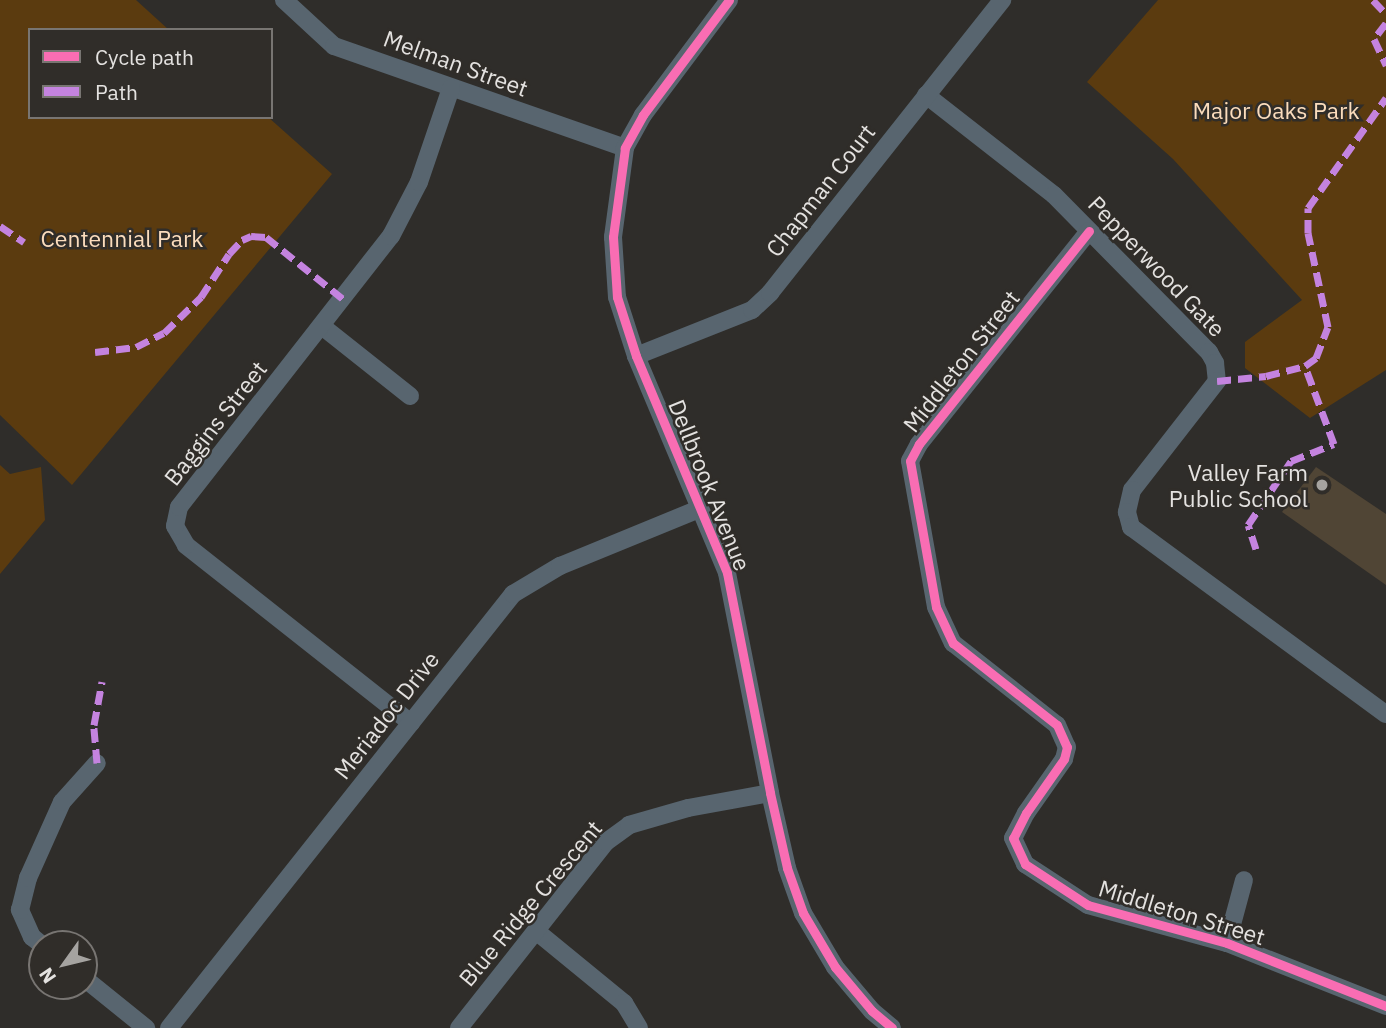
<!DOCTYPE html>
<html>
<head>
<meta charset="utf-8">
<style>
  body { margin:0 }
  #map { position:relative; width:1386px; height:1028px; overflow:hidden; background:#2f2d2a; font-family:"IBM Plex Sans",sans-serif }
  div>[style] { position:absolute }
  .green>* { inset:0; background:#5b3b0f }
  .building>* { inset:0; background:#504535 }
  .minor>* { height:18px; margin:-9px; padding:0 9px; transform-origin:9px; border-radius:9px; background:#58656f }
  .quiet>* { height:7px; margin-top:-3.5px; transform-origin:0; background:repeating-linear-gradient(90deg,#c483df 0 14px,transparent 0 21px) }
  .cycleway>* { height:9px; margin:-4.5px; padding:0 4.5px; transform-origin:4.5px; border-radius:4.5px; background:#f96db3 }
  .dots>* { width:19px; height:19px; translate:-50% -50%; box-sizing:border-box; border:4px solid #302d29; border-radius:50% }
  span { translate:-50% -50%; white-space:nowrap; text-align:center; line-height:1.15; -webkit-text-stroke:5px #302d29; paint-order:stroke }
  .street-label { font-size:23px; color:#e4e2e0 }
  .park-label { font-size:23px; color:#fbdcbc }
  .poi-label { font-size:23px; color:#e4e2e0 }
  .right { translate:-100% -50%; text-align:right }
  .legend { position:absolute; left:28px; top:28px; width:245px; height:91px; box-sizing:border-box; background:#302d29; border:2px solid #787572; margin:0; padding:9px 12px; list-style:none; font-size:21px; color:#e4e2e0 }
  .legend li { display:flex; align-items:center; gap:14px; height:35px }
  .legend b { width:35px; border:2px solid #787572 }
  .north { position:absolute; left:28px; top:930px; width:70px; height:70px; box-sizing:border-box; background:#302d29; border:2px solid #787572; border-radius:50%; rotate:236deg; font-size:19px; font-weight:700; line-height:28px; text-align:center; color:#e4e2e0 }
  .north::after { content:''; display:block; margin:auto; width:24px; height:32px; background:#a5a3a0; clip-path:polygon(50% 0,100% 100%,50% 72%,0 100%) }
</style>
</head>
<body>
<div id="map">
  <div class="green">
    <i style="clip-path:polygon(0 0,136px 0,169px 30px,30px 30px,30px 117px,268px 117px,332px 174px,72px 485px,0 415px)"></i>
    <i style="clip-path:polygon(1158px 0,1386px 0,1386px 370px,1310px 418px,1245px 368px,1245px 342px,1302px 300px,1173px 159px,1087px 82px)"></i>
    <i style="clip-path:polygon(0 465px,10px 474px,41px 467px,45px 520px,0 574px)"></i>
  </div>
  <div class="building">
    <i style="clip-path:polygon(1316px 467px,1386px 514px,1386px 585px,1282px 512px)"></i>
  </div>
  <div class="minor">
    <i style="left:284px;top:0;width:68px;rotate:42.6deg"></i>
    <i style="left:334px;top:46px;width:308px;rotate:19.3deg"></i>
    <i style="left:729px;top:0;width:144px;rotate:126.8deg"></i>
    <i style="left:643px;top:115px;width:38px;rotate:119deg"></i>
    <i style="left:625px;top:148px;width:90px;rotate:97.7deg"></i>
    <i style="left:613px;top:237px;width:60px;rotate:86.2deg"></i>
    <i style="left:617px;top:297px;width:62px;rotate:72.1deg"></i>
    <i style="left:636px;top:356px;width:235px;rotate:67.2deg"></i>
    <i style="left:727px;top:573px;width:224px;rotate:78.9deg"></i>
    <i style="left:770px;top:793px;width:77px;rotate:77.2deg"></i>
    <i style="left:787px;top:868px;width:48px;rotate:70.4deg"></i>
    <i style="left:803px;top:913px;width:63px;rotate:59.3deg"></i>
    <i style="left:835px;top:967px;width:57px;rotate:49.9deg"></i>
    <i style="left:872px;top:1011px;width:26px;rotate:40deg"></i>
    <i style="left:926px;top:95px;width:162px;rotate:38deg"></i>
    <i style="left:1054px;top:195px;width:221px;rotate:45.4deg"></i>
    <i style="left:1209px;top:352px;width:13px;rotate:61deg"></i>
    <i style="left:1215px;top:363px;width:18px;rotate:84deg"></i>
    <i style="left:1217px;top:381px;width:138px;rotate:127.9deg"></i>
    <i style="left:1132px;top:490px;width:23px;rotate:103deg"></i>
    <i style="left:1127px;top:512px;width:16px;rotate:75deg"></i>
    <i style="left:1131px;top:527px;width:316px;rotate:36.3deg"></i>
    <i style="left:1089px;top:231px;width:273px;rotate:128.6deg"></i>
    <i style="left:919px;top:444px;width:19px;rotate:118deg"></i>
    <i style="left:910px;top:461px;width:148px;rotate:79.9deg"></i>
    <i style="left:936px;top:607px;width:40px;rotate:65deg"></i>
    <i style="left:953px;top:643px;width:132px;rotate:38.3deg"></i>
    <i style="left:1057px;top:725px;width:24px;rotate:66deg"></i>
    <i style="left:1067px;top:747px;width:12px;rotate:104deg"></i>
    <i style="left:1064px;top:759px;width:66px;rotate:125.1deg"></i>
    <i style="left:1026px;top:813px;width:28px;rotate:117deg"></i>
    <i style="left:1013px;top:838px;width:29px;rotate:65deg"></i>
    <i style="left:1025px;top:864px;width:75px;rotate:33.1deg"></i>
    <i style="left:1088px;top:905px;width:144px;rotate:15.3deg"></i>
    <i style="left:1227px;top:943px;width:171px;rotate:21.6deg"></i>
    <i style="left:323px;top:327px;width:111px;rotate:38.4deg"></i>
    <i style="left:636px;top:356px;width:125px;rotate:-21.6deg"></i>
    <i style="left:752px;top:310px;width:25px;rotate:-43deg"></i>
    <i style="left:770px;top:293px;width:374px;rotate:-51.6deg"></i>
    <i style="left:411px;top:723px;width:287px;rotate:-141.7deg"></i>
    <i style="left:186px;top:545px;width:22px;rotate:-120deg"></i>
    <i style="left:175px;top:526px;width:19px;rotate:-78deg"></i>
    <i style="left:179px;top:507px;width:344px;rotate:-52deg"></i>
    <i style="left:391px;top:236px;width:61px;rotate:-62.6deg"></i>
    <i style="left:419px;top:182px;width:99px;rotate:-71.2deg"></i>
    <i style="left:536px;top:931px;width:114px;rotate:39.3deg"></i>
    <i style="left:624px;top:1003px;width:29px;rotate:59deg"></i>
    <i style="left:1227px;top:943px;width:65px;rotate:-74.9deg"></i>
    <i style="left:42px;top:945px;width:13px;rotate:-141deg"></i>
    <i style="left:32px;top:937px;width:30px;rotate:-114deg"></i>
    <i style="left:20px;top:910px;width:33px;rotate:-76deg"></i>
    <i style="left:28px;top:878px;width:83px;rotate:-65.9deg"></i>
    <i style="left:62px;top:802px;width:52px;rotate:-48.1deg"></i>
    <i style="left:84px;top:978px;width:80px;rotate:38.9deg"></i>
    <i style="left:169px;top:1028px;width:554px;rotate:-51.6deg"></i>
    <i style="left:513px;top:594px;width:55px;rotate:-30.8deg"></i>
    <i style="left:560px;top:566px;width:150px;rotate:-22.3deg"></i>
    <i style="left:459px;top:1028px;width:237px;rotate:-51.7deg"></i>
    <i style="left:606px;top:842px;width:29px;rotate:-36deg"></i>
    <i style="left:629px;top:825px;width:61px;rotate:-16.1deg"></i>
    <i style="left:688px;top:808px;width:83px;rotate:-10.4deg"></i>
  </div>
  <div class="quiet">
    <i style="left:1373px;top:0;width:19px;rotate:47deg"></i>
    <i style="left:1386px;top:23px;width:20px;rotate:127deg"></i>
    <i style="left:1374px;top:39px;width:29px;rotate:65deg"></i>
    <i style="left:0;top:226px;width:29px;rotate:34deg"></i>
    <i style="left:95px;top:352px;width:41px;rotate:-7deg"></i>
    <i style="left:136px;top:347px;width:31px;rotate:-27deg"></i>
    <i style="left:164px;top:333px;width:52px;rotate:-44.2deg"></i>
    <i style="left:201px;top:297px;width:51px;rotate:-56.9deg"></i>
    <i style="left:229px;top:254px;width:19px;rotate:-47deg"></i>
    <i style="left:242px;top:240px;width:10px;rotate:-24deg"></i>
    <i style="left:251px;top:236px;width:15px;rotate:4deg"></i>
    <i style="left:266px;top:237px;width:99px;rotate:38.8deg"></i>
    <i style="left:1217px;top:381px;width:49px;rotate:-5.8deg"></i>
    <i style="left:1266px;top:376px;width:40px;rotate:-14.4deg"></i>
    <i style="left:1305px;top:366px;width:14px;rotate:-36deg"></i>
    <i style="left:1316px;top:358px;width:33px;rotate:-69deg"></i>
    <i style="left:1328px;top:327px;width:96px;rotate:-102deg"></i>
    <i style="left:1308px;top:233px;width:25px;rotate:-90deg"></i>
    <i style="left:1308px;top:208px;width:135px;rotate:-54.7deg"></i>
    <i style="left:1256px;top:549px;width:25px;rotate:-108deg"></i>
    <i style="left:1248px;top:525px;width:77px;rotate:-56.1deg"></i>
    <i style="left:1291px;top:461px;width:46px;rotate:-21.6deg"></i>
    <i style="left:1334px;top:444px;width:83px;rotate:-110.4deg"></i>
    <i style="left:97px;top:763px;width:38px;rotate:-95deg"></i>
    <i style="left:94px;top:725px;width:44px;rotate:-79.5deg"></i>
  </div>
  <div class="cycleway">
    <i style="left:729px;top:0;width:144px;rotate:126.8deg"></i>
    <i style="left:643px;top:115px;width:38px;rotate:119deg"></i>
    <i style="left:625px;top:148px;width:90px;rotate:97.7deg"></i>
    <i style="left:613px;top:237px;width:60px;rotate:86.2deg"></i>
    <i style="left:617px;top:297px;width:62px;rotate:72.1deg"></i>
    <i style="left:636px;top:356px;width:235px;rotate:67.2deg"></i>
    <i style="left:727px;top:573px;width:224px;rotate:78.9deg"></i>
    <i style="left:770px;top:793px;width:77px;rotate:77.2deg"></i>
    <i style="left:787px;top:868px;width:48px;rotate:70.4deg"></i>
    <i style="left:803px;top:913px;width:63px;rotate:59.3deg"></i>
    <i style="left:835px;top:967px;width:57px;rotate:49.9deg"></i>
    <i style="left:872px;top:1011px;width:26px;rotate:40deg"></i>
    <i style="left:1089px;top:231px;width:273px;rotate:128.6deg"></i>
    <i style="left:919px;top:444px;width:19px;rotate:118deg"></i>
    <i style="left:910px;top:461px;width:148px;rotate:79.9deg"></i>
    <i style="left:936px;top:607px;width:40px;rotate:65deg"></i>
    <i style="left:953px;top:643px;width:132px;rotate:38.3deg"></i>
    <i style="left:1057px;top:725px;width:24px;rotate:66deg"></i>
    <i style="left:1067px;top:747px;width:12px;rotate:104deg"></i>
    <i style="left:1064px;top:759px;width:66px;rotate:125.1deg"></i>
    <i style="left:1026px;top:813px;width:28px;rotate:117deg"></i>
    <i style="left:1013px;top:838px;width:29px;rotate:65deg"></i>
    <i style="left:1025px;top:864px;width:75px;rotate:33.1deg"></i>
    <i style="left:1088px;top:905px;width:144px;rotate:15.3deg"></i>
    <i style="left:1227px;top:943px;width:171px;rotate:21.6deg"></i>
  </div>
  <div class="dots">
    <i style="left:1322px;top:485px;background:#a5a3a0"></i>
  </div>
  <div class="street-label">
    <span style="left:456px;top:63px;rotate:20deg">Melman Street</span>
    <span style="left:820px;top:190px;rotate:-52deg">Chapman Court</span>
    <span style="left:1157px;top:266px;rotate:46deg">Pepperwood Gate</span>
    <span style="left:961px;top:361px;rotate:-52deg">Middleton Street</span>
    <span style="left:215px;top:423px;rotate:-52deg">Baggins Street</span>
    <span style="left:710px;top:485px;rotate:68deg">Dellbrook Avenue</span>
    <span style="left:386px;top:715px;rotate:-52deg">Meriadoc Drive</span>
    <span style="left:530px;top:903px;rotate:-50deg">Blue Ridge Crescent</span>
    <span style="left:1182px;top:912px;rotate:17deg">Middleton Street</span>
  </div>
  <div class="park-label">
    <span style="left:1276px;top:110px">Major Oaks Park</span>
    <span style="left:122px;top:238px">Centennial Park</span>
  </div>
  <div class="poi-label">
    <span class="right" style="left:1308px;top:485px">Valley Farm<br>Public School</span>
  </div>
  <ul class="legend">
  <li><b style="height:9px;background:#f96db3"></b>Cycle path</li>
  <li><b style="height:9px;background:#c483df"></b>Path</li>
  </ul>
  <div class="north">N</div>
</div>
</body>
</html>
